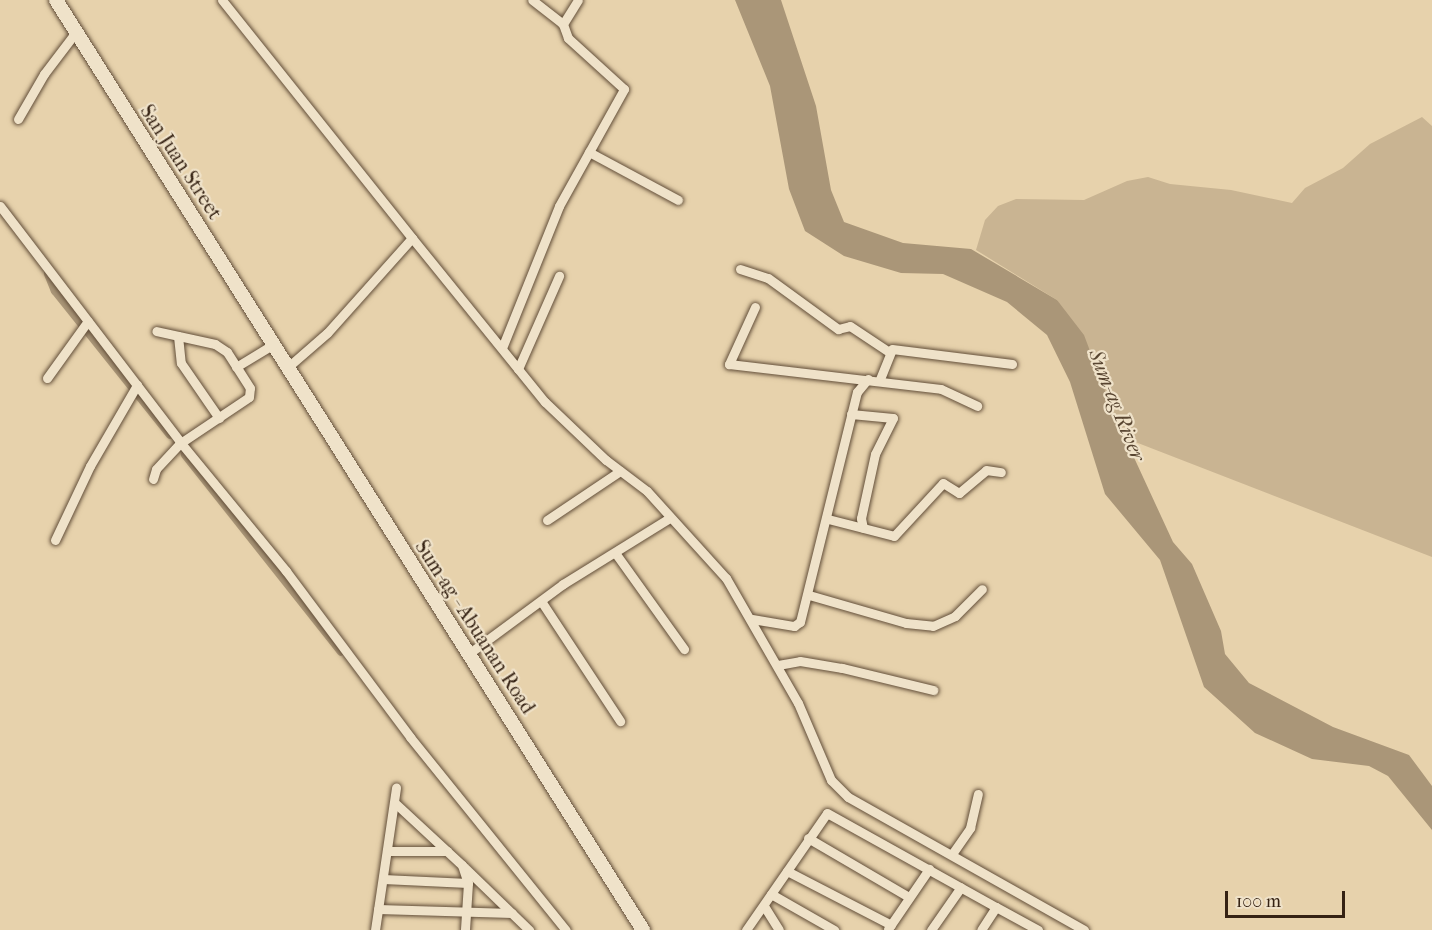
<!DOCTYPE html>
<html>
<head>
<meta charset="utf-8">
<style>
  body { margin:0 }
  #map { position:relative; width:1432px; height:930px; overflow:hidden; background:#e7d2ac; font-family:"IM FELL French Canon",serif }
  div>[style] { position:absolute }
  .green>* { inset:0; background:#c9b492 }
  .water>* { inset:0; background:#aa9678 }
  .canal>* { height:8px; margin:-4px; padding:0 4px; transform-origin:4px; border-radius:4px; background:#aa9678 }
  .roads { filter:drop-shadow(0 0 2px #624e39) drop-shadow(0 0 2px #624e39) }
  .street>* { height:9px; margin:-4.5px; padding:0 4.5px; transform-origin:4.5px; border-radius:4.5px; background:#efe2c9 }
  .secondary>* { height:14px; margin:-7px; padding:0 7px; transform-origin:7px; border-radius:7px; background:#efe2c9 }
  span { translate:-50% -50%; white-space:nowrap; text-align:center; line-height:1.15; -webkit-text-stroke:4.5px #efe2c9; paint-order:stroke }
  .street-label { font-size:20px; color:#352213 }
  .water-label { font-size:21px; color:#584531; font-style:italic }
  .scale { position:absolute; left:1225px; top:891px; width:120px; height:27px; box-sizing:border-box; border:3px solid #352213; border-top:0; padding-left:8px; font-size:18px; line-height:21px; white-space:nowrap; color:#352213; -webkit-text-stroke:4px #efe2c9; paint-order:stroke }
</style>
</head>
<body>
<div id="map">
  <div class="green">
    <i style="clip-path:polygon(1422px 117px,1432px 126px,1432px 557px,1125px 438px,1057px 300px,976px 250px,985px 220px,998px 206px,1016px 199px,1084px 200px,1127px 181px,1148px 177px,1170px 184px,1231px 190px,1292px 203px,1305px 188px,1343px 168px,1370px 144px)"></i>
  </div>
  <div class="water">
    <i style="clip-path:polygon(735px 0,781px 0,816px 106px,831px 190px,844px 222px,903px 243px,971px 249px,1057px 300px,1084px 335px,1113px 412px,1173px 542px,1192px 564px,1221px 631px,1225px 654px,1249px 683px,1333px 727px,1409px 755px,1432px 786px,1432px 830px,1388px 776px,1369px 766px,1312px 759px,1255px 733px,1204px 687px,1160px 560px,1105px 494px,1070px 382px,1047px 335px,1007px 302px,943px 274px,901px 273px,844px 256px,805px 231px,789px 189px,770px 86px)"></i>
  </div>
  <div class="canal">
    <i style="left:48px;top:274px;width:18px;rotate:68deg"></i>
    <i style="left:55px;top:291px;width:184px;rotate:51.4deg"></i>
    <i style="left:185px;top:455px;width:251px;rotate:51.6deg"></i>
  </div>
  <div class="roads">
    <div class="street">
      <i style="left:222px;top:0;width:305px;rotate:51.4deg"></i>
      <i style="left:412px;top:238px;width:127px;rotate:131.8deg"></i>
      <i style="left:327px;top:333px;width:52px;rotate:138.9deg"></i>
      <i style="left:563px;top:24px;width:28px;rotate:-58deg"></i>
      <i style="left:18px;top:119px;width:52px;rotate:-60deg"></i>
      <i style="left:44px;top:74px;width:53px;rotate:-52.7deg"></i>
      <i style="left:589px;top:152px;width:101px;rotate:28.3deg"></i>
      <i style="left:0;top:206px;width:298px;rotate:52.6deg"></i>
      <i style="left:181px;top:443px;width:166px;rotate:50.6deg"></i>
      <i style="left:286px;top:571px;width:207px;rotate:53.2deg"></i>
      <i style="left:410px;top:737px;width:248px;rotate:51.1deg"></i>
      <i style="left:412px;top:238px;width:211px;rotate:51deg"></i>
      <i style="left:545px;top:402px;width:84px;rotate:43.6deg"></i>
      <i style="left:606px;top:460px;width:51px;rotate:37.1deg"></i>
      <i style="left:647px;top:491px;width:118px;rotate:47.8deg"></i>
      <i style="left:726px;top:578px;width:144px;rotate:60.1deg"></i>
      <i style="left:798px;top:703px;width:84px;rotate:66.8deg"></i>
      <i style="left:831px;top:780px;width:24px;rotate:45deg"></i>
      <i style="left:848px;top:797px;width:271px;rotate:29.4deg"></i>
      <i style="left:740px;top:269px;width:29px;rotate:18deg"></i>
      <i style="left:768px;top:278px;width:87px;rotate:36.1deg"></i>
      <i style="left:838px;top:329px;width:12px;rotate:-14deg"></i>
      <i style="left:850px;top:326px;width:47px;rotate:33.7deg"></i>
      <i style="left:755px;top:307px;width:63px;rotate:114.5deg"></i>
      <i style="left:729px;top:364px;width:213px;rotate:6.7deg"></i>
      <i style="left:941px;top:389px;width:40px;rotate:25deg"></i>
      <i style="left:178px;top:336px;width:27px;rotate:84deg"></i>
      <i style="left:181px;top:363px;width:67px;rotate:55.4deg"></i>
      <i style="left:502px;top:348px;width:153px;rotate:-68.1deg"></i>
      <i style="left:559px;top:206px;width:134px;rotate:-60.9deg"></i>
      <i style="left:624px;top:89px;width:76px;rotate:-137.7deg"></i>
      <i style="left:568px;top:38px;width:15px;rotate:-110deg"></i>
      <i style="left:563px;top:24px;width:39px;rotate:-142deg"></i>
      <i style="left:236px;top:367px;width:44px;rotate:-31.2deg"></i>
      <i style="left:518px;top:369px;width:102px;rotate:-66.2deg"></i>
      <i style="left:47px;top:378px;width:70px;rotate:-54.3deg"></i>
      <i style="left:880px;top:379px;width:32px;rotate:-68deg"></i>
      <i style="left:892px;top:349px;width:121px;rotate:7.1deg"></i>
      <i style="left:851px;top:414px;width:42px;rotate:5.4deg"></i>
      <i style="left:893px;top:418px;width:40px;rotate:116.6deg"></i>
      <i style="left:875px;top:454px;width:66px;rotate:102.3deg"></i>
      <i style="left:861px;top:518px;width:10px;rotate:79deg"></i>
      <i style="left:153px;top:479px;width:10px;rotate:-73deg"></i>
      <i style="left:156px;top:469px;width:34px;rotate:-47deg"></i>
      <i style="left:179px;top:444px;width:84px;rotate:-33.9deg"></i>
      <i style="left:249px;top:397px;width:9px;rotate:-84deg"></i>
      <i style="left:250px;top:388px;width:43px;rotate:-122.6deg"></i>
      <i style="left:227px;top:352px;width:14px;rotate:-146deg"></i>
      <i style="left:215px;top:344px;width:60px;rotate:-167.6deg"></i>
      <i style="left:828px;top:519px;width:68px;rotate:14.4deg"></i>
      <i style="left:894px;top:536px;width:72px;rotate:-47.2deg"></i>
      <i style="left:943px;top:483px;width:19px;rotate:32deg"></i>
      <i style="left:959px;top:493px;width:35px;rotate:-40deg"></i>
      <i style="left:986px;top:470px;width:15px;rotate:8deg"></i>
      <i style="left:547px;top:520px;width:88px;rotate:-33.9deg"></i>
      <i style="left:55px;top:540px;width:82px;rotate:-64.7deg"></i>
      <i style="left:90px;top:466px;width:94px;rotate:-59.9deg"></i>
      <i style="left:616px;top:554px;width:117px;rotate:54.4deg"></i>
      <i style="left:809px;top:595px;width:101px;rotate:16.1deg"></i>
      <i style="left:906px;top:623px;width:27px;rotate:6deg"></i>
      <i style="left:933px;top:626px;width:24px;rotate:-24deg"></i>
      <i style="left:955px;top:616px;width:38px;rotate:-45deg"></i>
      <i style="left:541px;top:601px;width:144px;rotate:56.6deg"></i>
      <i style="left:752px;top:619px;width:43px;rotate:9.5deg"></i>
      <i style="left:794px;top:626px;width:7px;rotate:-34deg"></i>
      <i style="left:800px;top:622px;width:237px;rotate:-76.1deg"></i>
      <i style="left:857px;top:392px;width:17px;rotate:-50deg"></i>
      <i style="left:471px;top:652px;width:114px;rotate:-36.5deg"></i>
      <i style="left:563px;top:584px;width:123px;rotate:-31.8deg"></i>
      <i style="left:778px;top:665px;width:22px;rotate:-10deg"></i>
      <i style="left:800px;top:661px;width:43px;rotate:9.5deg"></i>
      <i style="left:842px;top:668px;width:94px;rotate:13.6deg"></i>
      <i style="left:395px;top:803px;width:91px;rotate:42.8deg"></i>
      <i style="left:462px;top:865px;width:19px;rotate:72deg"></i>
      <i style="left:468px;top:883px;width:47px;rotate:93.7deg"></i>
      <i style="left:808px;top:838px;width:117px;rotate:30.3deg"></i>
      <i style="left:387px;top:851px;width:60px"></i>
      <i style="left:952px;top:854px;width:32px;rotate:-55deg"></i>
      <i style="left:970px;top:828px;width:35px;rotate:-77deg"></i>
      <i style="left:464px;top:867px;width:91px;rotate:44.1deg"></i>
      <i style="left:787px;top:871px;width:117px;rotate:27.4deg"></i>
      <i style="left:383px;top:879px;width:85px;rotate:2.7deg"></i>
      <i style="left:771px;top:894px;width:73px;rotate:29.7deg"></i>
      <i style="left:764px;top:906px;width:28px;rotate:58deg"></i>
      <i style="left:996px;top:907px;width:48px;rotate:28.7deg"></i>
      <i style="left:378px;top:909px;width:134px;rotate:1.7deg"></i>
      <i style="left:888px;top:929px;width:73px;rotate:-55.7deg"></i>
      <i style="left:375px;top:930px;width:144px;rotate:-81.6deg"></i>
      <i style="left:746px;top:930px;width:142px;rotate:-55.3deg"></i>
      <i style="left:827px;top:813px;width:193px;rotate:29.1deg"></i>
      <i style="left:996px;top:907px;width:27px;rotate:123deg"></i>
      <i style="left:931px;top:930px;width:52px;rotate:-55.1deg"></i>
    </div>
    <div class="secondary">
      <i style="left:56px;top:0;width:1100px;rotate:57.74deg"></i>
    </div>
  </div>
  <div class="street-label">
    <span style="left:181px;top:162px;rotate:57deg">San Juan Street</span>
    <span style="left:475px;top:627px;rotate:57deg">Sum-ag - Abuanan Road</span>
  </div>
  <div class="water-label">
    <span style="left:1117px;top:405px;rotate:68deg">Sum-ag River</span>
  </div>
  <div class="scale">100 m</div>
</div>
</body>
</html>
